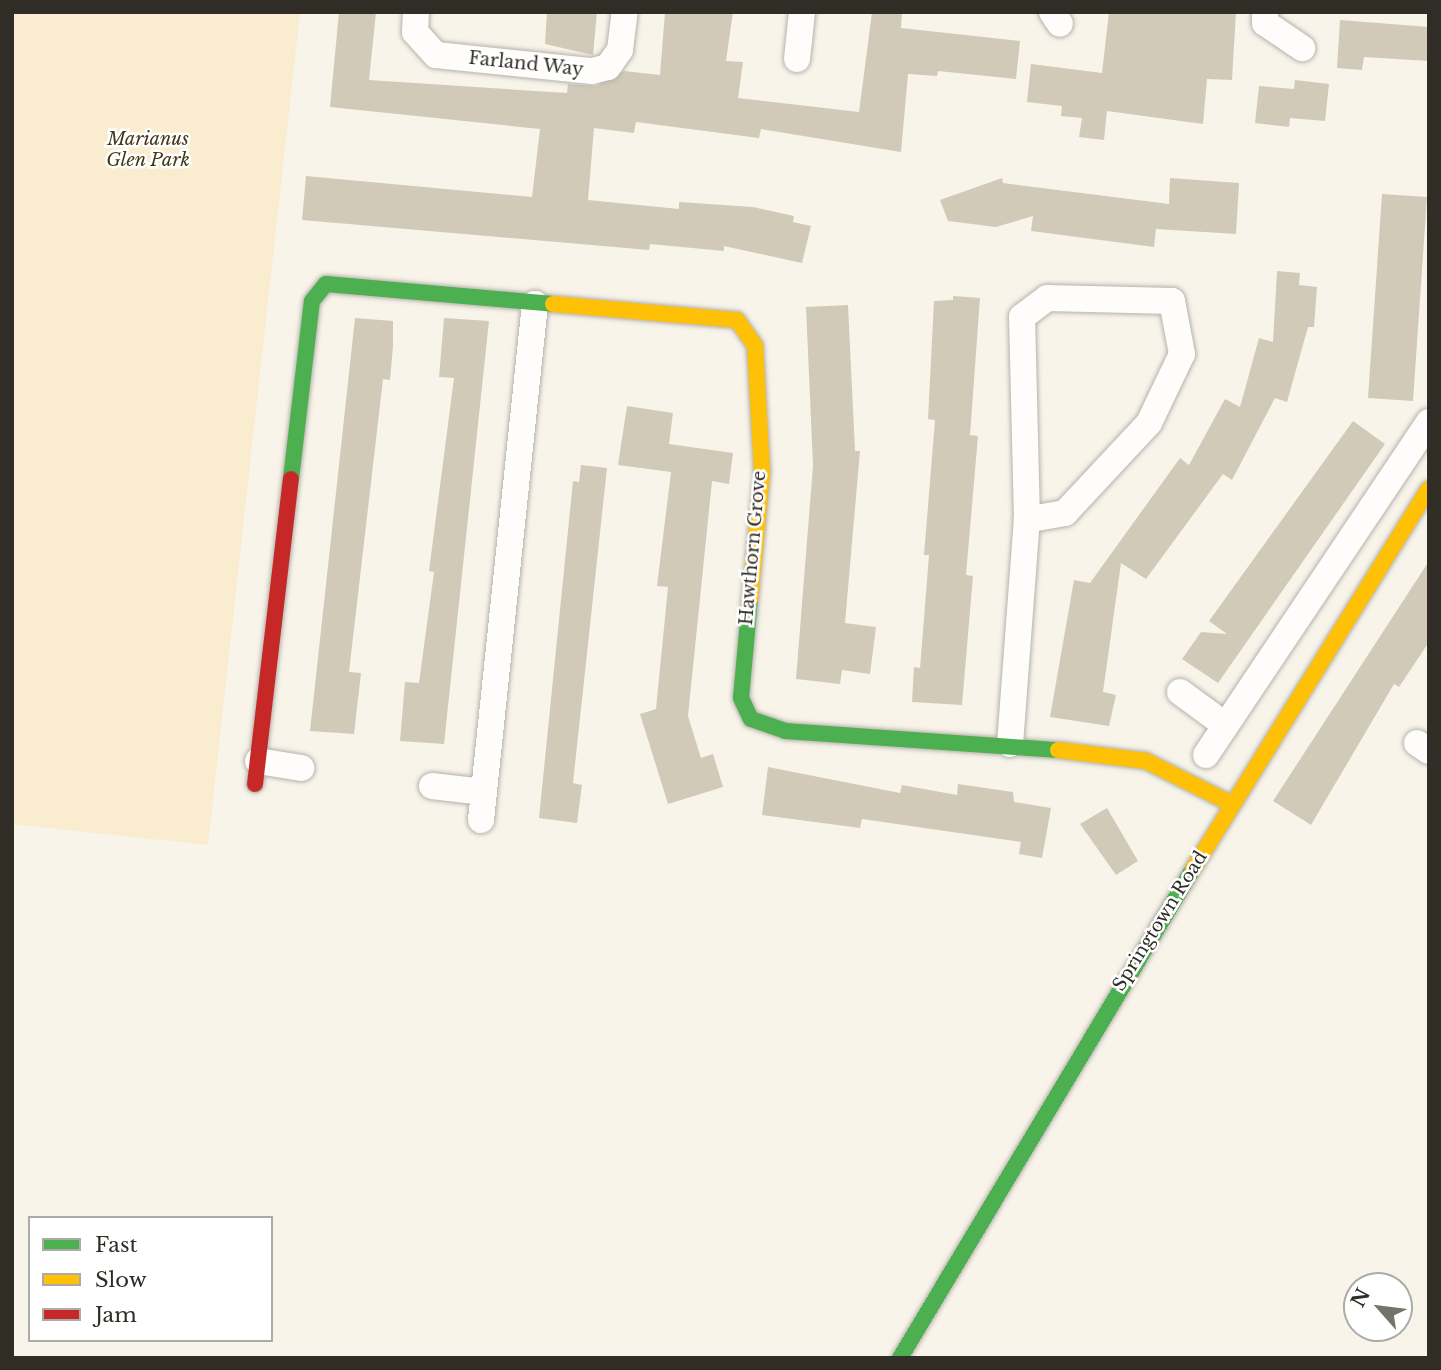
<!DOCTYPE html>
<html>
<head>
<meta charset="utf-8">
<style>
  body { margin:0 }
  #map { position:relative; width:1441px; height:1370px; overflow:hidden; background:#f8f4ea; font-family:"Libre Baskerville",serif }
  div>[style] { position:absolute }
  .green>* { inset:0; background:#f9eccf }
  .building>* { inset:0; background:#d2cab9 }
  .roads { filter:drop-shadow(0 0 2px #b5b2ab) drop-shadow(0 0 2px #b5b2ab) }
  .street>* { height:26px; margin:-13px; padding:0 13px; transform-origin:13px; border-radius:13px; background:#fefdfc }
  .fast>* { height:16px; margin:-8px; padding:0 8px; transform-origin:8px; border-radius:8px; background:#4caf50 }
  .slow>* { height:16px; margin:-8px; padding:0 8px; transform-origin:8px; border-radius:8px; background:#ffc107 }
  .jam>* { height:16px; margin:-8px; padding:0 8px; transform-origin:8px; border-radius:8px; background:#c62828 }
  span { translate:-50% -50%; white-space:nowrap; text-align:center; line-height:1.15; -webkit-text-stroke:5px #fff; paint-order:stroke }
  .street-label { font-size:18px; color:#302d26 }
  .park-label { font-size:18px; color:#433719; font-style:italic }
  .frame { position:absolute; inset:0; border:14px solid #302d26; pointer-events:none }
  .legend { position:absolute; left:28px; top:1216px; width:245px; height:126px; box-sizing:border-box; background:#fff; border:2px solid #acaba8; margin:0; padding:9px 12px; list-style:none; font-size:21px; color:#302d26 }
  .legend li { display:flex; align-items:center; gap:14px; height:35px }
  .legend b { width:35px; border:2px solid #acaba8 }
  .north { position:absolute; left:1343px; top:1272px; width:70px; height:70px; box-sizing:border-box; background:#fff; border:2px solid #acaba8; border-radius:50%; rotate:298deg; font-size:19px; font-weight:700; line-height:28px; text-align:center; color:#302d26 }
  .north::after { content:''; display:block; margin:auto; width:24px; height:32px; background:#76736b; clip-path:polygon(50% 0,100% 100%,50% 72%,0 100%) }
</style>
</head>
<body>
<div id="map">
  <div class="green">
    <i style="clip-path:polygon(12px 12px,300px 12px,208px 845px,12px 824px)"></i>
  </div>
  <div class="building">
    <i style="clip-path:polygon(339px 12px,376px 12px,369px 80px,567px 93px,568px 84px,596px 86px,624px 71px,660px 75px,665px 12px,733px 12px,726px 61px,743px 62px,738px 98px,859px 112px,872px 12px,902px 12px,901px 28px,1020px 41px,1016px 79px,938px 71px,937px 76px,908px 74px,901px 152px,761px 129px,759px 138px,636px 122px,634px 133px,594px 128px,588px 200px,679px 209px,679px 202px,753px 207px,794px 216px,793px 222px,811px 226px,802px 263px,724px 246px,724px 251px,650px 244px,649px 250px,302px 220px,306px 176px,532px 197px,540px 129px,330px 107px)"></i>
    <i style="clip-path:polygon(547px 12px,597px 12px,593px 55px,545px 44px)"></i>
    <i style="clip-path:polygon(1109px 12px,1236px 12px,1232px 80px,1207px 79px,1203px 124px,1107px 111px,1104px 140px,1079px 137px,1082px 118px,1061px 116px,1062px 106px,1027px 102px,1031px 64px,1102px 73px)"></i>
    <i style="clip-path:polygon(1340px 20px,1429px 27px,1429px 61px,1364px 57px,1362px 70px,1337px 68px)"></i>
    <i style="clip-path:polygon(1295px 80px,1329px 84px,1325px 121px,1290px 118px,1289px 127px,1255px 123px,1259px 86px,1294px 89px)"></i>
    <i style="clip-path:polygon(1002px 178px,1003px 183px,1169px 204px,1170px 178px,1239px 183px,1236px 234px,1156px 229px,1154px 247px,1031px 231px,1033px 216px,996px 227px,948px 221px,940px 200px)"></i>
    <i style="clip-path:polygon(1382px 194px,1427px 197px,1413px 401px,1368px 398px)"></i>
    <i style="clip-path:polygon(1277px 271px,1300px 273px,1299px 285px,1317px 287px,1314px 327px,1308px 327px,1287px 402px,1275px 398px,1232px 480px,1223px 474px,1146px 579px,1121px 563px,1103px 692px,1116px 695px,1109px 726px,1050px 717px,1074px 580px,1090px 583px,1180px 458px,1189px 465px,1225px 399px,1240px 407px,1259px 338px,1273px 342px)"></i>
    <i style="clip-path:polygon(953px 296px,980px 298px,970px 435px,978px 436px,966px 575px,973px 576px,962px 705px,912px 702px,914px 667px,920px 668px,929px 555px,924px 555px,935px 420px,928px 419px,934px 301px,953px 300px)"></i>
    <i style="clip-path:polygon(848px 305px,855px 451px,860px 451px,845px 623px,876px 627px,870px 674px,842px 670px,840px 684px,796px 679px,813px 466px,806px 307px)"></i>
    <i style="clip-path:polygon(355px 318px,393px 321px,393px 346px,390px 380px,383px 379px,349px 672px,361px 673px,354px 734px,310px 731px)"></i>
    <i style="clip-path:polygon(444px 318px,489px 321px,444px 744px,400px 741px,405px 682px,419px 683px,434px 572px,429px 571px,454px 378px,439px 377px)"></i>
    <i style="clip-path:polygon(627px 406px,673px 413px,669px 444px,733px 453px,729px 484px,712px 481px,688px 716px,701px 758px,713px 754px,723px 787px,668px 804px,640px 714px,656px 709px,668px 587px,657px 586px,671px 472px,618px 465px)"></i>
    <i style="clip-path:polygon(1353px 421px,1385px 444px,1218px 683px,1182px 659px,1201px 632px,1227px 634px,1209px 621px)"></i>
    <i style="clip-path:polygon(581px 465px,607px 468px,573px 783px,582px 785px,577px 823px,539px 818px,573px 481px,579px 482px)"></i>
    <i style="clip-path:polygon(1429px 561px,1429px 642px,1399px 687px,1394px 684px,1311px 825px,1273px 801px)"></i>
    <i style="clip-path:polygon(768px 767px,900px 793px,902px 785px,957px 795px,958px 784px,1013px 792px,1014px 802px,1051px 808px,1042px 858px,1019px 854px,1021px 842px,862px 819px,860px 828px,762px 815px)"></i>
    <i style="clip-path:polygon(1107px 808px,1138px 861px,1116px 875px,1080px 824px)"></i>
  </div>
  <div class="roads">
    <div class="street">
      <i style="left:416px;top:12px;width:20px;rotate:93deg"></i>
      <i style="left:415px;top:32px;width:31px;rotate:48deg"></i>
      <i style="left:436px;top:55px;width:157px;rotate:5.9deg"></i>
      <i style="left:592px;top:71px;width:16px;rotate:-14deg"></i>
      <i style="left:608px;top:67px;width:21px;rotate:-55deg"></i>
      <i style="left:620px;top:50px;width:38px;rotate:-83deg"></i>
      <i style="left:1052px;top:12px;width:14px;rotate:56deg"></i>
      <i style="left:1265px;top:12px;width:11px;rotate:90deg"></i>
      <i style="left:1265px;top:23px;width:45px;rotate:34deg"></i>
      <i style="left:797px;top:59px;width:47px;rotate:-83.9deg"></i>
      <i style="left:1180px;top:692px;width:56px;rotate:36.3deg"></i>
      <i style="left:1417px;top:743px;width:14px;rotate:34deg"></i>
      <i style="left:1010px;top:744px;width:225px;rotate:-85.7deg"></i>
      <i style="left:1027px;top:520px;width:203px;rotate:-91.4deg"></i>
      <i style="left:1022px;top:317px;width:31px;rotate:-37deg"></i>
      <i style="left:1047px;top:298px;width:125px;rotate:1.4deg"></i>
      <i style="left:1172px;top:301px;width:54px;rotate:79.3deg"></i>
      <i style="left:1182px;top:354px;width:76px;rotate:115.6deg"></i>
      <i style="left:1149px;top:423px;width:123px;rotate:133deg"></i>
      <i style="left:1065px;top:513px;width:39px;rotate:170deg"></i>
      <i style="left:1206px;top:755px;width:401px;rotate:-56.2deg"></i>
      <i style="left:258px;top:761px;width:44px;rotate:9.2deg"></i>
      <i style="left:432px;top:786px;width:52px;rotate:6.6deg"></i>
      <i style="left:481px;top:820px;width:519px;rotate:-84.03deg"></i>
    </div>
    <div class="fast">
      <i style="left:291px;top:479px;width:179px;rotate:-83.3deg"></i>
      <i style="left:312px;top:301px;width:22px;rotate:-51deg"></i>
      <i style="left:326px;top:284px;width:228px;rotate:5deg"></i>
      <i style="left:750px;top:599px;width:99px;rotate:95.2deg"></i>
      <i style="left:741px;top:698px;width:23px;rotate:65deg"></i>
      <i style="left:751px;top:719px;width:36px;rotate:19deg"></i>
      <i style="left:785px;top:731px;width:274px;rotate:4deg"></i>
      <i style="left:900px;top:1358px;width:570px;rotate:-59.07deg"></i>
    </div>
    <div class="slow">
      <i style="left:553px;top:304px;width:185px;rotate:5deg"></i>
      <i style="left:737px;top:320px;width:32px;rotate:55deg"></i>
      <i style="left:755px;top:346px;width:127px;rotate:86.8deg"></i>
      <i style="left:762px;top:473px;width:127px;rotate:95.4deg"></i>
      <i style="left:1058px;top:750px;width:89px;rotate:7.1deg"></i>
      <i style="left:1146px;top:761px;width:96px;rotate:26.6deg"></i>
      <i style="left:1193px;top:869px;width:447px;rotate:-58.2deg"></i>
    </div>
    <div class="jam">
      <i style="left:255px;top:784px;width:307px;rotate:-83.3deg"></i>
    </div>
  </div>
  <div class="street-label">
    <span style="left:526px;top:64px;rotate:6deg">Farland Way</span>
    <span style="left:753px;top:548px;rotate:-85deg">Hawthorn Grove</span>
    <span style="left:1160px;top:921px;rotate:-58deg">Springtown Road</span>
  </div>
  <div class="park-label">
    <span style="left:148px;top:150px">Marianus<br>Glen Park</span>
  </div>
  <div class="frame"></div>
  <ul class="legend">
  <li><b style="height:9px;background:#4caf50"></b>Fast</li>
  <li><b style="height:9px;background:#ffc107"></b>Slow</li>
  <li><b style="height:9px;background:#c62828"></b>Jam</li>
  </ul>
  <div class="north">N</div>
</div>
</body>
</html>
